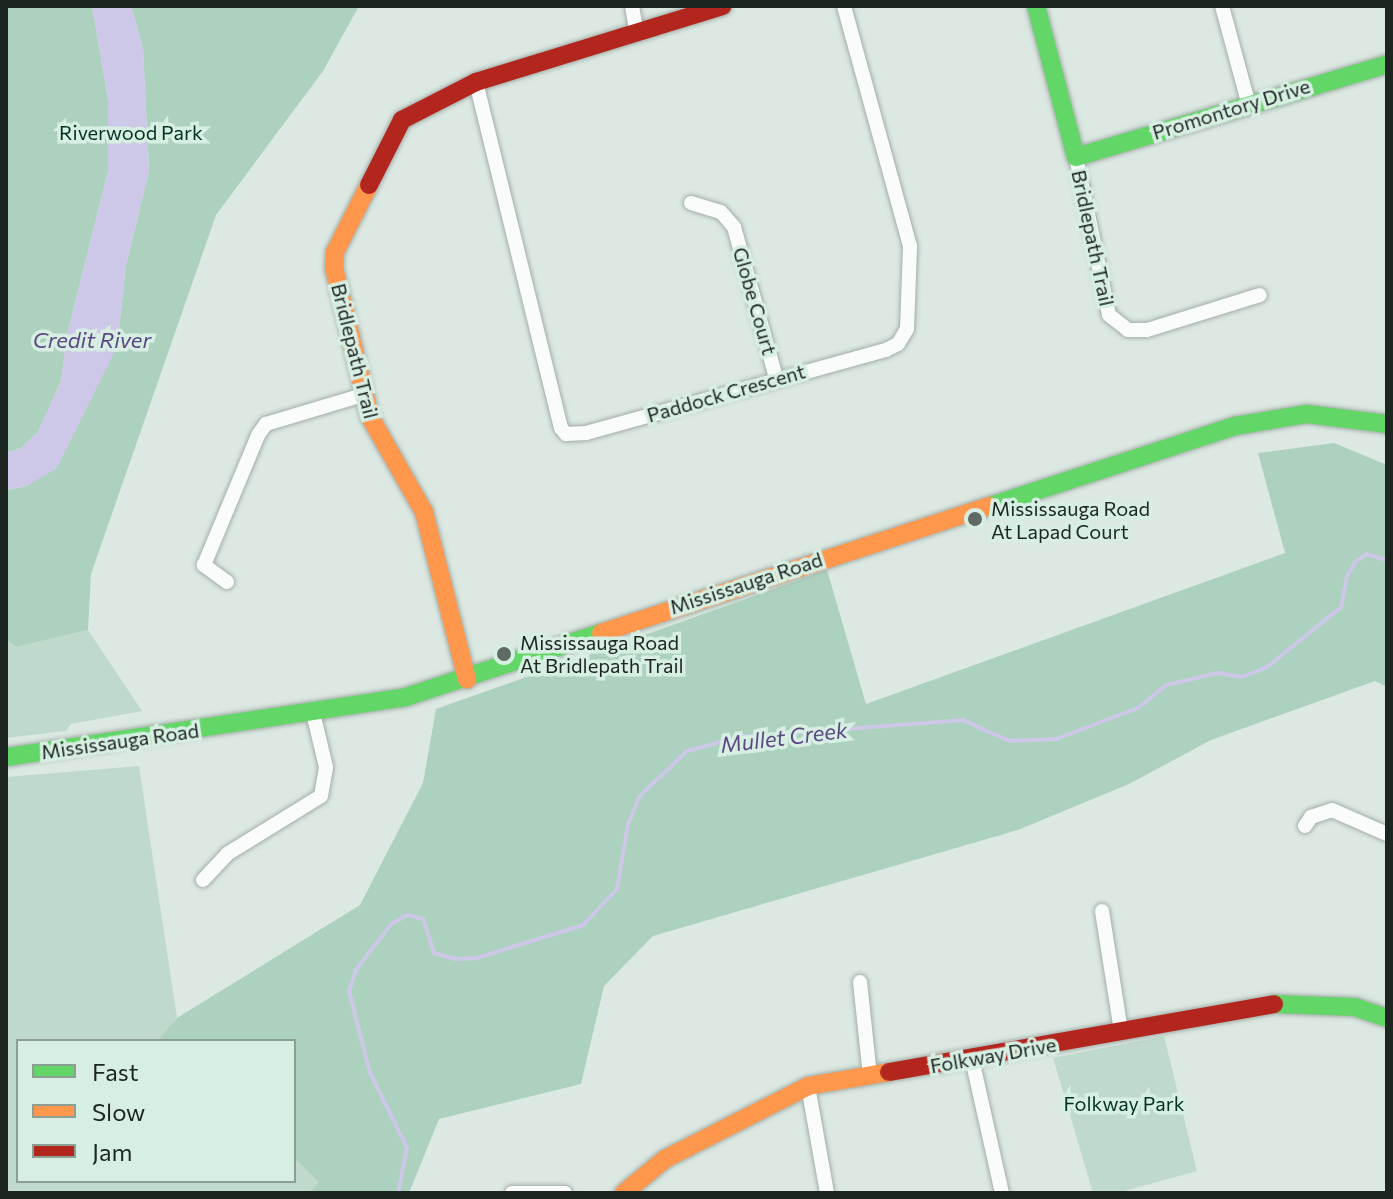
<!DOCTYPE html>
<html>
<head>
<meta charset="utf-8">
<style>
  body { margin:0 }
  #map { position:relative; width:1393px; height:1199px; overflow:hidden; background:#dce9e2; font-family:Commissioner,sans-serif }
  div>[style] { position:absolute }
  .green>* { inset:0; background:#bfdacd }
  .forest>* { inset:0; background:#add1bf }
  .water>* { inset:0; background:#cec8e8 }
  .stream>* { height:4px; margin:-2px; padding:0 2px; transform-origin:2px; border-radius:2px; background:#cec8e8 }
  .roads { filter:drop-shadow(0 0 2px #a4aea9) drop-shadow(0 0 2px #a4aea9) }
  .street>* { height:14px; margin:-7px; padding:0 7px; transform-origin:7px; border-radius:7px; background:#fafcfb }
  .fast>* { height:18px; margin:-9px; padding:0 9px; transform-origin:9px; border-radius:9px; background:#63d668 }
  .slow>* { height:18px; margin:-9px; padding:0 9px; transform-origin:9px; border-radius:9px; background:#ff974d }
  .jam>* { height:18px; margin:-9px; padding:0 9px; transform-origin:9px; border-radius:9px; background:#b3261e }
  .dots>* { width:22px; height:22px; translate:-50% -50%; box-sizing:border-box; border:4px solid #d7eee2; border-radius:50% }
  span { translate:-50% -50%; white-space:nowrap; text-align:center; line-height:1.15; -webkit-text-stroke:7px #d7eee2; paint-order:stroke }
  .street-label { font-size:20px; color:#1d2521 }
  .park-label { font-size:20px; color:#013221 }
  .poi-label { font-size:20px; color:#1d2521 }
  .left { translate:0 -50%; text-align:left }
  .water-label { font-size:22px; color:#5c4784; font-style:italic }
  .frame { position:absolute; inset:0; border:8px solid #1d2521; pointer-events:none }
  .legend { position:absolute; left:16px; top:1039px; width:280px; height:144px; box-sizing:border-box; background:#d7eee2; border:2px solid #8d9e95; margin:0; padding:10px 14px; list-style:none; font-size:24px; color:#1d2521 }
  .legend li { display:flex; align-items:center; gap:16px; height:40px }
  .legend b { width:40px; border:2px solid #8d9e95 }
</style>
</head>
<body>
<div id="map">
  <div class="green">
    <i style="clip-path:polygon(88px 630px,142px 711px,71px 724px,66px 731px,6px 738px,6px 639px,16px 647px)"></i>
    <i style="clip-path:polygon(139px 766px,177px 1018px,157px 1041px,18px 1041px,18px 1181px,294px 1181px,294px 1158px,320px 1182px,309px 1193px,6px 1193px,6px 777px)"></i>
    <i style="clip-path:polygon(1164px 1036px,1197px 1171px,1117px 1193px,1093px 1193px,1053px 1058px)"></i>
  </div>
  <div class="forest">
    <i style="clip-path:polygon(6px 6px,92px 6px,108px 99px,108px 171px,67px 335px,61px 381px,38px 432px,21px 448px,6px 453px)"></i>
    <i style="clip-path:polygon(131px 6px,359px 6px,323px 71px,216px 215px,91px 574px,88px 630px,16px 647px,6px 639px,6px 490px,27px 486px,117px 347px,126px 265px,149px 171px,143px 49px)"></i>
    <i style="clip-path:polygon(1334px 443px,1387px 465px,1387px 687px,1375px 681px,1211px 740px,1129px 784px,1018px 830px,653px 936px,604px 986px,581px 1084px,439px 1119px,409px 1193px,309px 1193px,319px 1182px,294px 1158px,294px 1041px,157px 1041px,177px 1018px,360px 905px,423px 783px,436px 709px,827px 570px,866px 704px,1285px 553px,1258px 453px)"></i>
  </div>
  <div class="water">
    <i style="clip-path:polygon(92px 6px,131px 6px,143px 49px,149px 171px,126px 265px,117px 347px,57px 468px,27px 486px,6px 490px,6px 453px,21px 448px,38px 432px,61px 381px,67px 335px,108px 171px,108px 99px)"></i>
  </div>
  <div class="stream">
    <i style="left:398px;top:1193px;width:46px;rotate:-78.7deg"></i>
    <i style="left:407px;top:1148px;width:84px;rotate:-116.3deg"></i>
    <i style="left:370px;top:1073px;width:85px;rotate:-104.4deg"></i>
    <i style="left:349px;top:991px;width:22px;rotate:-72deg"></i>
    <i style="left:356px;top:970px;width:58px;rotate:-52.7deg"></i>
    <i style="left:391px;top:924px;width:19px;rotate:-28deg"></i>
    <i style="left:408px;top:915px;width:16px;rotate:15deg"></i>
    <i style="left:423px;top:919px;width:36px;rotate:72deg"></i>
    <i style="left:434px;top:953px;width:23px;rotate:15deg"></i>
    <i style="left:456px;top:959px;width:21px;rotate:-3deg"></i>
    <i style="left:477px;top:958px;width:111px;rotate:-17.3deg"></i>
    <i style="left:583px;top:925px;width:50px;rotate:-46.6deg"></i>
    <i style="left:617px;top:889px;width:66px;rotate:-80.4deg"></i>
    <i style="left:628px;top:824px;width:30px;rotate:-67deg"></i>
    <i style="left:640px;top:796px;width:65px;rotate:-43.8deg"></i>
    <i style="left:687px;top:751px;width:54px;rotate:-15.1deg"></i>
    <i style="left:739px;top:737px;width:225px;rotate:-4.3deg"></i>
    <i style="left:963px;top:720px;width:51px;rotate:24.5deg"></i>
    <i style="left:1009px;top:741px;width:47px;rotate:-2.4deg"></i>
    <i style="left:1056px;top:739px;width:88px;rotate:-20.7deg"></i>
    <i style="left:1138px;top:708px;width:36px;rotate:-39deg"></i>
    <i style="left:1166px;top:685px;width:53px;rotate:-13deg"></i>
    <i style="left:1218px;top:673px;width:24px;rotate:9deg"></i>
    <i style="left:1242px;top:677px;width:26px;rotate:-21deg"></i>
    <i style="left:1266px;top:668px;width:97px;rotate:-39.1deg"></i>
    <i style="left:1341px;top:607px;width:32px;rotate:-79deg"></i>
    <i style="left:1347px;top:576px;width:16px;rotate:-60deg"></i>
    <i style="left:1355px;top:562px;width:14px;rotate:-34deg"></i>
    <i style="left:1367px;top:554px;width:21px;rotate:17deg"></i>
  </div>
  <div class="roads">
    <div class="street">
      <i style="left:632px;top:6px;width:27px;rotate:80deg"></i>
      <i style="left:1222px;top:6px;width:99px;rotate:74.8deg"></i>
      <i style="left:476px;top:82px;width:356px;rotate:76.2deg"></i>
      <i style="left:561px;top:428px;width:8px;rotate:50deg"></i>
      <i style="left:566px;top:434px;width:20px;rotate:-3deg"></i>
      <i style="left:586px;top:433px;width:311px;rotate:-15.5deg"></i>
      <i style="left:886px;top:350px;width:13px;rotate:-27deg"></i>
      <i style="left:898px;top:344px;width:17px;rotate:-59deg"></i>
      <i style="left:907px;top:329px;width:83px;rotate:-87.9deg"></i>
      <i style="left:910px;top:246px;width:249px;rotate:-105.4deg"></i>
      <i style="left:1076px;top:157px;width:161px;rotate:78.2deg"></i>
      <i style="left:1109px;top:315px;width:24px;rotate:38deg"></i>
      <i style="left:1128px;top:330px;width:19px"></i>
      <i style="left:1147px;top:330px;width:118px;rotate:-17.2deg"></i>
      <i style="left:691px;top:203px;width:31px;rotate:17deg"></i>
      <i style="left:721px;top:212px;width:20px;rotate:49deg"></i>
      <i style="left:734px;top:227px;width:156px;rotate:74.4deg"></i>
      <i style="left:227px;top:582px;width:29px;rotate:-144deg"></i>
      <i style="left:204px;top:565px;width:141px;rotate:-67.4deg"></i>
      <i style="left:258px;top:435px;width:14px;rotate:-54deg"></i>
      <i style="left:266px;top:424px;width:104px;rotate:-16.7deg"></i>
      <i style="left:1305px;top:826px;width:11px;rotate:-56deg"></i>
      <i style="left:1311px;top:817px;width:22px;rotate:-18deg"></i>
      <i style="left:1332px;top:810px;width:60px;rotate:23.6deg"></i>
      <i style="left:203px;top:880px;width:35px;rotate:-47deg"></i>
      <i style="left:227px;top:854px;width:110px;rotate:-31.7deg"></i>
      <i style="left:321px;top:796px;width:29px;rotate:-80deg"></i>
      <i style="left:326px;top:767px;width:56px;rotate:-103.5deg"></i>
      <i style="left:1102px;top:911px;width:121px;rotate:81deg"></i>
      <i style="left:860px;top:982px;width:95px;rotate:83.9deg"></i>
      <i style="left:972px;top:1059px;width:137px;rotate:77.4deg"></i>
      <i style="left:808px;top:1086px;width:109px;rotate:79.9deg"></i>
      <i style="left:512px;top:1193px;width:53px"></i>
    </div>
    <div class="fast">
      <i style="left:1036px;top:6px;width:156px;rotate:75.2deg"></i>
      <i style="left:1076px;top:157px;width:325px;rotate:-16.6deg"></i>
      <i style="left:990px;top:506px;width:258px;rotate:-18.1deg"></i>
      <i style="left:1235px;top:426px;width:73px;rotate:-9.5deg"></i>
      <i style="left:1307px;top:414px;width:81px;rotate:7.1deg"></i>
      <i style="left:6px;top:757px;width:404px;rotate:-8.5deg"></i>
      <i style="left:406px;top:697px;width:205px;rotate:-18.2deg"></i>
      <i style="left:1274px;top:1004px;width:81px;rotate:2.1deg"></i>
      <i style="left:1355px;top:1007px;width:34px;rotate:19deg"></i>
    </div>
    <div class="slow">
      <i style="left:369px;top:185px;width:75px;rotate:116.9deg"></i>
      <i style="left:335px;top:252px;width:16px;rotate:94deg"></i>
      <i style="left:334px;top:268px;width:153px;rotate:76.4deg"></i>
      <i style="left:370px;top:417px;width:109px;rotate:60.4deg"></i>
      <i style="left:424px;top:512px;width:173px;rotate:75.6deg"></i>
      <i style="left:601px;top:633px;width:409px;rotate:-18.1deg"></i>
      <i style="left:624px;top:1193px;width:53px;rotate:-39.7deg"></i>
      <i style="left:665px;top:1159px;width:161px;rotate:-27deg"></i>
      <i style="left:808px;top:1086px;width:82px;rotate:-9.8deg"></i>
    </div>
    <div class="jam">
      <i style="left:369px;top:185px;width:73px;rotate:-63.1deg"></i>
      <i style="left:402px;top:120px;width:83px;rotate:-27.2deg"></i>
      <i style="left:476px;top:82px;width:258px;rotate:-17.1deg"></i>
      <i style="left:889px;top:1072px;width:391px;rotate:-10deg"></i>
    </div>
  </div>
  <div class="dots">
    <i style="left:975px;top:519px;background:#606a65"></i>
    <i style="left:504px;top:654px;background:#606a65"></i>
  </div>
  <div class="street-label">
    <span style="left:1231px;top:109px;rotate:-17deg">Promontory Drive</span>
    <span style="left:1093px;top:238px;rotate:78deg">Bridlepath Trail</span>
    <span style="left:755px;top:301px;rotate:74deg">Globe Court</span>
    <span style="left:355px;top:351px;rotate:76deg">Bridlepath Trail</span>
    <span style="left:726px;top:393px;rotate:-16deg">Paddock Crescent</span>
    <span style="left:746px;top:583px;rotate:-18deg">Mississauga Road</span>
    <span style="left:120px;top:741px;rotate:-8deg">Mississauga Road</span>
    <span style="left:993px;top:1055px;rotate:-10deg">Folkway Drive</span>
  </div>
  <div class="park-label">
    <span style="left:131px;top:132px">Riverwood Park</span>
    <span style="left:1124px;top:1103px">Folkway Park</span>
  </div>
  <div class="poi-label">
    <span class="left" style="left:991px;top:520px">Mississauga Road<br>At Lapad Court</span>
    <span class="left" style="left:520px;top:654px">Mississauga Road<br>At Bridlepath Trail</span>
  </div>
  <div class="water-label">
    <span style="left:92px;top:340px">Credit River</span>
    <span style="left:784px;top:737px;rotate:-7deg">Mullet Creek</span>
  </div>
  <div class="frame"></div>
  <ul class="legend">
  <li><b style="height:10px;background:#63d668"></b>Fast</li>
  <li><b style="height:10px;background:#ff974d"></b>Slow</li>
  <li><b style="height:10px;background:#b3261e"></b>Jam</li>
  </ul>
</div>
</body>
</html>
